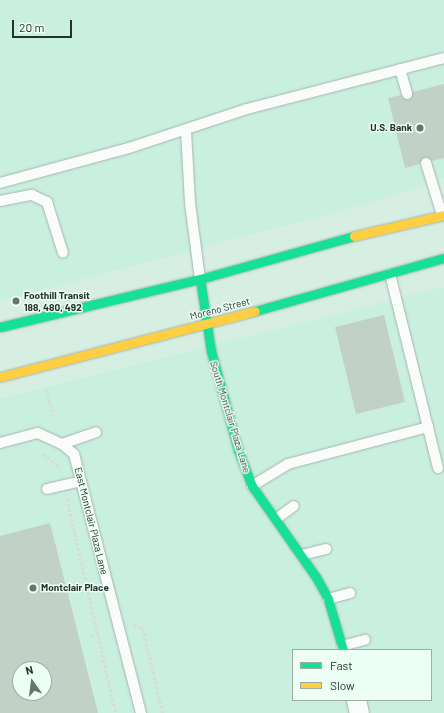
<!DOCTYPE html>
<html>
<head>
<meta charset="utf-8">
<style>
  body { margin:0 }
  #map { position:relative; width:444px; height:713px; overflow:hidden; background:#d7eee3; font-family:Barlow,sans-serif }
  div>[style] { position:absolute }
  .built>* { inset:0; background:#c9efde }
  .building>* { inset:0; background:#c2d1c6 }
  .path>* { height:2.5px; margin-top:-1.25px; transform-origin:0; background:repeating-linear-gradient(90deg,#d5dcd9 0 3px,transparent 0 5px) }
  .roads { filter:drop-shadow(0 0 1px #a4b6ae) drop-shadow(0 0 1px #a4b6ae) }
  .lane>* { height:10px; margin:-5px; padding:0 5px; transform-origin:5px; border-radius:5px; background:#f9fcfb }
  .street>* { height:19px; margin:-9.5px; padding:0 9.5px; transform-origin:9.5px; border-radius:9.5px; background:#f9fcfb }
  .fast>* { height:9px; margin:-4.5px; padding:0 4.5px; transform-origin:4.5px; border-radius:4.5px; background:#16e098 }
  .slow>* { height:9px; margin:-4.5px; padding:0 4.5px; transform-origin:4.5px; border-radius:4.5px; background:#ffcf43 }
  .dots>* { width:11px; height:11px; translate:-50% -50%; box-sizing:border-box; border:2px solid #edfef6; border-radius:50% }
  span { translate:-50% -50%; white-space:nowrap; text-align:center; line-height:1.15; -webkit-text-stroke:3px #edfef6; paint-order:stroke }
  .poi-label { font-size:10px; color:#24342d; font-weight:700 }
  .right { translate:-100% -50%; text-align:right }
  .left { translate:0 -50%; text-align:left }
  .street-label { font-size:10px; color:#24342d }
  .legend { position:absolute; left:292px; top:649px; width:140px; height:52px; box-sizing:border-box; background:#edfef6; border:1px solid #9dada6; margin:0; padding:5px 7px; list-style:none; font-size:12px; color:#24342d }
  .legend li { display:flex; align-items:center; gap:8px; height:20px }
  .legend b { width:20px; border:1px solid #9dada6 }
  .north { position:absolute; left:12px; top:661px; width:40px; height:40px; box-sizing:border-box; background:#edfef6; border:1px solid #9dada6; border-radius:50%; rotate:346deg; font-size:11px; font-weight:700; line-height:16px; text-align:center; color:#24342d }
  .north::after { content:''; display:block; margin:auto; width:14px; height:18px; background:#63756d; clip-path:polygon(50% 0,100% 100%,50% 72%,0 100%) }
  .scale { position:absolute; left:12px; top:20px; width:60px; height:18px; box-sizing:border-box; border:2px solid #24342d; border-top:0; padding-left:5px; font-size:12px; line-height:14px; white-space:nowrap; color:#24342d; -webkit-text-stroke:3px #edfef6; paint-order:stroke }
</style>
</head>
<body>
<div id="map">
  <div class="built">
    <i style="clip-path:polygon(0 0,444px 0,444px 178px,370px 203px,0 301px)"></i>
    <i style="clip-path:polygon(evenodd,444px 287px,444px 713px,0 713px,0 399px,444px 287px,293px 650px,431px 650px,431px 700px,293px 700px,293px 650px,444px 287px,20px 669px,44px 669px,44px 693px,20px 693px,20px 669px)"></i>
  </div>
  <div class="building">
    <i style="clip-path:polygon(444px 84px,444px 158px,432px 161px,424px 157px,420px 164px,405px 168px,388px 98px,401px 95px,408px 100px,413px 92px)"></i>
    <i style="clip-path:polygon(384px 315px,405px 402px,356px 414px,335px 327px)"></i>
    <i style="clip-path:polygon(evenodd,50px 523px,98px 713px,0 713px,0 536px,50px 523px,20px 669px,44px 669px,44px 693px,20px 693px,20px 669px)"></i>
  </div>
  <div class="path">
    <i style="left:46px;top:390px;width:26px;rotate:72deg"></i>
    <i style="left:43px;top:454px;width:19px;rotate:36deg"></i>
    <i style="left:58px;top:465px;width:6px;rotate:72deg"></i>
    <i style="left:67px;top:499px;width:220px;rotate:77.1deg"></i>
    <i style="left:134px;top:625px;width:9px;rotate:18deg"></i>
    <i style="left:143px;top:628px;width:87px;rotate:76.8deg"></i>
    <i style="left:91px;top:636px;width:9px;rotate:-13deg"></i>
  </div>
  <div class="roads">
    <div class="lane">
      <i style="left:400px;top:69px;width:26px;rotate:74deg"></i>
      <i style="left:186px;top:131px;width:72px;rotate:86.8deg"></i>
      <i style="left:190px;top:203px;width:77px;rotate:82.5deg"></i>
      <i style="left:426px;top:163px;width:54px;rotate:72.9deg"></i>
      <i style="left:0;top:183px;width:134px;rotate:-15.2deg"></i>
      <i style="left:129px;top:148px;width:124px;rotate:-18.3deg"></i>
      <i style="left:247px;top:109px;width:203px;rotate:-14.5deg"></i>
      <i style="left:0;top:201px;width:33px;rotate:-11deg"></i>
      <i style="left:32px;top:195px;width:17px;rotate:25deg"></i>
      <i style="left:47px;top:202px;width:53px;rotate:72.6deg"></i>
      <i style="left:390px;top:274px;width:200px;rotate:76.1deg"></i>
      <i style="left:0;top:443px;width:39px;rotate:-15deg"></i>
      <i style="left:38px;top:433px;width:26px;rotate:25deg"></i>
      <i style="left:62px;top:444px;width:16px;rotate:40deg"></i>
      <i style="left:74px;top:454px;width:268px;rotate:75.5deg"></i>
      <i style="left:62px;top:444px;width:36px;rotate:-19deg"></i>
      <i style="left:252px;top:486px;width:42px;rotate:-31.4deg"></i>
      <i style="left:288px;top:464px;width:145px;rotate:-14.8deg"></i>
      <i style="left:47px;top:489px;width:35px;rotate:-13deg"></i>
      <i style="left:276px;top:519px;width:22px;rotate:-36deg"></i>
      <i style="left:302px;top:555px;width:25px;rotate:-14deg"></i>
      <i style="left:328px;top:599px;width:23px;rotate:-15deg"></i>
      <i style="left:342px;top:646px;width:24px;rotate:-15deg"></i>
    </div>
    <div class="street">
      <i style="left:356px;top:700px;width:13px;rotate:77deg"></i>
    </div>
    <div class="fast">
      <i style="left:200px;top:279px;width:73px;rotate:81.3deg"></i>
      <i style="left:211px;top:351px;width:103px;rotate:74.7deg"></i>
      <i style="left:238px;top:450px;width:39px;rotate:69deg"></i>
      <i style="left:252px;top:486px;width:111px;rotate:54.9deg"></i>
      <i style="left:316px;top:577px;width:25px;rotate:61deg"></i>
      <i style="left:328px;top:599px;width:53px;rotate:73.6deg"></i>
      <i style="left:255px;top:311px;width:196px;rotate:-15.7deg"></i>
      <i style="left:0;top:327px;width:206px;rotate:-13.5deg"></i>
      <i style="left:200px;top:279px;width:160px;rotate:-15.6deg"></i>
    </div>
    <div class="slow">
      <i style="left:354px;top:236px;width:92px;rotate:-13.1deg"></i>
      <i style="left:0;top:377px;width:263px;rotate:-14.5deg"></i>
    </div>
  </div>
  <div class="dots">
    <i style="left:420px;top:128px;background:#63756d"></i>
    <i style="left:16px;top:301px;background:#63756d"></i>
    <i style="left:33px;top:588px;background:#63756d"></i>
  </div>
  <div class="poi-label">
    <span class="right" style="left:412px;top:128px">U.S. Bank</span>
    <span class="left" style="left:24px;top:301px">Foothill Transit<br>188, 480, 492</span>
    <span class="left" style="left:41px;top:588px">Montclair Place</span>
  </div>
  <div class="street-label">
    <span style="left:220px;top:309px;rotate:-15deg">Moreno Street</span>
    <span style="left:230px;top:417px;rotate:73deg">South Montclair Plaza Lane</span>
    <span style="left:91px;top:521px;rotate:76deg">East Montclair Plaza Lane</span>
  </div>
  <ul class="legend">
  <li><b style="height:5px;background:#16e098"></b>Fast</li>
  <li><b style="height:5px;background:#ffcf43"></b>Slow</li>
  </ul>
  <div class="north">N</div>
  <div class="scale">20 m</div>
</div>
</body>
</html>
